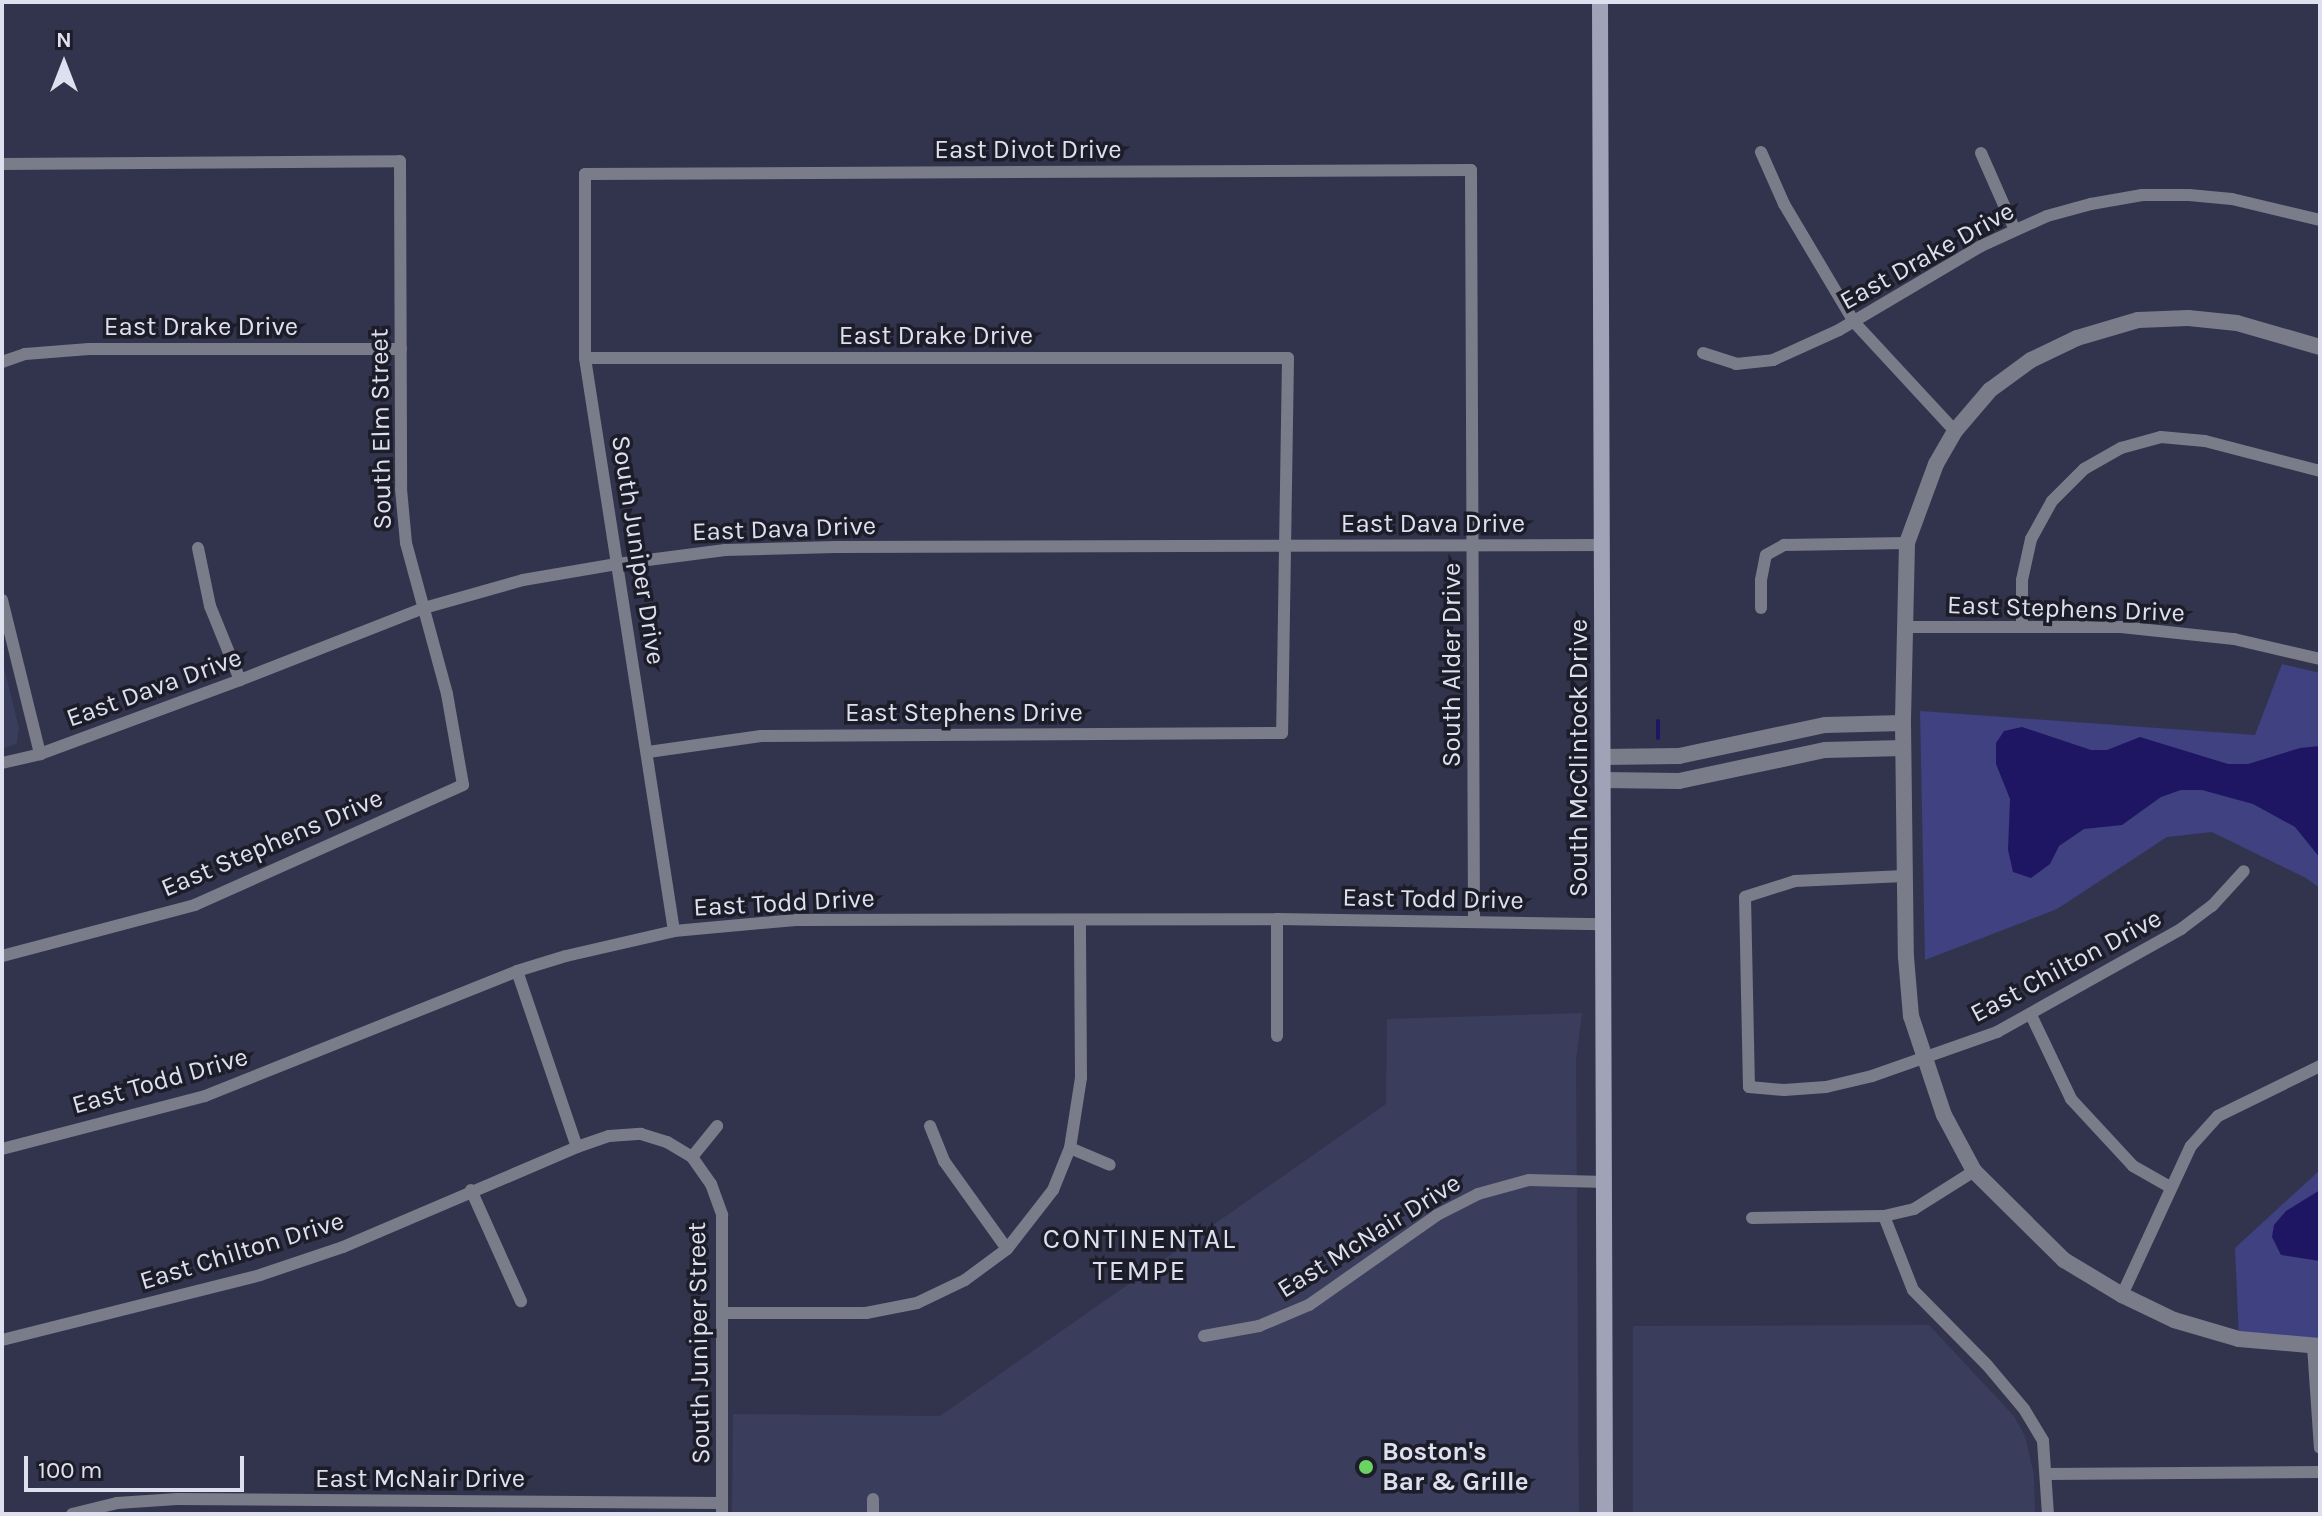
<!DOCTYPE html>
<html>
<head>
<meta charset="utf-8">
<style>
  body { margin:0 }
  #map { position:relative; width:2322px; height:1516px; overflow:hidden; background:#32344d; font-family:Karla,sans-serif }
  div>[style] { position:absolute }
  .built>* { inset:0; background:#3a3d5c }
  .green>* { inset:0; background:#3f4181 }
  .water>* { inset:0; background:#1f1663 }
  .stream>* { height:4px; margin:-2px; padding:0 2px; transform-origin:2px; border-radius:2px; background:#1f1663 }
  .minor>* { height:12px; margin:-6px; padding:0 6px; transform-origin:6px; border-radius:6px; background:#7a7c89 }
  .tertiary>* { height:16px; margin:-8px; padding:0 8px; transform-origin:8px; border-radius:8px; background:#7a7c89 }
  .secondary>* { height:16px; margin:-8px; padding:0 8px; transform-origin:8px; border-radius:8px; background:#a0a3b7 }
  .dots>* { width:22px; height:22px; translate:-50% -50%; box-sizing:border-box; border:4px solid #1c1d28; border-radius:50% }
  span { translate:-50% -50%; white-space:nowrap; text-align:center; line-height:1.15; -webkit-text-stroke:7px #1c1d28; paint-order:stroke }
  .street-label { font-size:26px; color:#dee0f0 }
  .poi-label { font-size:26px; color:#dee0f0; font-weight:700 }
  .left { translate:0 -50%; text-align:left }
  .neighbourhood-label { font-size:28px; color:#dee0f0; letter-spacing:2px }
  .frame { position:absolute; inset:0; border:4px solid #dee0f0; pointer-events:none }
  .north { position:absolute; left:24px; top:24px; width:80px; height:80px; -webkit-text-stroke:6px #1c1d28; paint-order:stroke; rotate:0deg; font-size:22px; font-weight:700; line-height:32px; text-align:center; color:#dee0f0 }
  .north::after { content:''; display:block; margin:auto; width:28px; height:36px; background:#dee0f0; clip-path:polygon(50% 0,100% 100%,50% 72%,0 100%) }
  .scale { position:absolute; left:24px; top:1456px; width:220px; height:36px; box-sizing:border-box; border:4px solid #dee0f0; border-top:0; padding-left:10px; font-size:24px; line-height:28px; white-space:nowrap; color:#dee0f0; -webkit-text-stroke:6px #1c1d28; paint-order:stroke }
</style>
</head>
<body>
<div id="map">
  <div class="built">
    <i style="clip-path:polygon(2px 660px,19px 728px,17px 743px,2px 749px)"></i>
    <i style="clip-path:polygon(1582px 1013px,1576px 1059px,1579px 1514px,732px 1514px,733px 1414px,940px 1416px,1386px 1104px,1387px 1019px)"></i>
    <i style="clip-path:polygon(1929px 1325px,2014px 1416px,2025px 1436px,2034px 1475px,2035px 1514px,1633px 1514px,1633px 1326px)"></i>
  </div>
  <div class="green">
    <i style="clip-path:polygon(2282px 664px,2320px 673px,2320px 888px,2306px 878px,2212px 832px,2167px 837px,2057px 909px,1925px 960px,1920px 711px,2255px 735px)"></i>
    <i style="clip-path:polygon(2320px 1170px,2320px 1346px,2239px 1339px,2235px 1248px)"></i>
  </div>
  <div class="water">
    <i style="clip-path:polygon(2022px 727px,2091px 750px,2107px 750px,2140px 737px,2228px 764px,2248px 764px,2300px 748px,2320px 746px,2320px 858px,2295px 827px,2253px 804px,2202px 790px,2181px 790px,2161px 797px,2122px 825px,2084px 829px,2059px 846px,2050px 864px,2031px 878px,2013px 872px,2008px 850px,2010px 799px,1996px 764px,1996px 743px,2004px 731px)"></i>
    <i style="clip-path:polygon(2320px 1190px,2320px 1261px,2281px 1255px,2272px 1237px,2274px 1225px,2286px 1211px)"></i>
  </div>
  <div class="stream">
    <i style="left:1658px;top:721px;width:17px;rotate:90deg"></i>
  </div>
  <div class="minor">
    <i style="left:1761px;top:152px;width:57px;rotate:66.1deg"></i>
    <i style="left:1784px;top:204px;width:137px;rotate:59.3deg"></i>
    <i style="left:1854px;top:322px;width:149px;rotate:47.2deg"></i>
    <i style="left:1981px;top:153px;width:84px;rotate:66.2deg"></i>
    <i style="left:2px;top:164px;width:398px;rotate:-0.4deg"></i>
    <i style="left:400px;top:161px;width:328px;rotate:89.8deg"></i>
    <i style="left:401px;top:489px;width:54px;rotate:84.7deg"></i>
    <i style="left:406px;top:543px;width:156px;rotate:74.8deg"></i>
    <i style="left:447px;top:694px;width:92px;rotate:80deg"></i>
    <i style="left:463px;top:785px;width:294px;rotate:155.9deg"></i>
    <i style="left:195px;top:905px;width:200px;rotate:165.2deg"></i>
    <i style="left:1703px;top:353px;width:35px;rotate:18deg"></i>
    <i style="left:1736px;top:364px;width:37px;rotate:-6deg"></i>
    <i style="left:1773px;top:360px;width:72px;rotate:-24.4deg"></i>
    <i style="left:1839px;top:330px;width:165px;rotate:-30.6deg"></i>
    <i style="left:1981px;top:246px;width:72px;rotate:-24.4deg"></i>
    <i style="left:2047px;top:216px;width:46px;rotate:-15.3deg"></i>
    <i style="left:2091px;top:204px;width:52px;rotate:-10deg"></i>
    <i style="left:2142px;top:195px;width:47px"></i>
    <i style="left:2189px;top:195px;width:43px;rotate:5.3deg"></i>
    <i style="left:2232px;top:199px;width:90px;rotate:13.4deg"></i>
    <i style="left:585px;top:358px;width:703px"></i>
    <i style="left:1288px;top:358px;width:375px;rotate:90.9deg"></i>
    <i style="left:1282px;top:733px;width:521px;rotate:179.67deg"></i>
    <i style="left:761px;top:736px;width:114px;rotate:171.9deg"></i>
    <i style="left:2px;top:362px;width:24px;rotate:-19deg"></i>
    <i style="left:25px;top:354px;width:64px;rotate:-4.5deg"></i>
    <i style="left:89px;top:349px;width:312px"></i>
    <i style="left:198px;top:548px;width:59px;rotate:78.3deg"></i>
    <i style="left:210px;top:606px;width:80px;rotate:67.9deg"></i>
    <i style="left:2px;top:600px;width:159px;rotate:76.1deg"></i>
    <i style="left:1761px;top:608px;width:28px;rotate:-90deg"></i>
    <i style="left:1761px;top:580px;width:25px;rotate:-79deg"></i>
    <i style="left:1766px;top:555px;width:21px;rotate:-29deg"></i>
    <i style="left:1784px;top:545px;width:123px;rotate:-0.9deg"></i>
    <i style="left:1904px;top:627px;width:217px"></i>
    <i style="left:2121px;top:627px;width:114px;rotate:6.1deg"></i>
    <i style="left:2234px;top:639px;width:88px;rotate:13.1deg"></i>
    <i style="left:2022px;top:627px;width:47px;rotate:-90deg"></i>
    <i style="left:2022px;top:580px;width:42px;rotate:-77.6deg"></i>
    <i style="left:2031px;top:539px;width:43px;rotate:-61.1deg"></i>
    <i style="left:2052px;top:501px;width:45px;rotate:-45deg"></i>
    <i style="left:2084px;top:469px;width:43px;rotate:-29.6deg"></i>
    <i style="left:2121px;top:448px;width:41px;rotate:-15.4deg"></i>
    <i style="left:2161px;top:437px;width:44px;rotate:5.2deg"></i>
    <i style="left:2205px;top:441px;width:119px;rotate:14.6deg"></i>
    <i style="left:2px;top:763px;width:39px;rotate:-13deg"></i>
    <i style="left:40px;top:754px;width:213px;rotate:-20.3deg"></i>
    <i style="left:240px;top:680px;width:198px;rotate:-21.4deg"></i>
    <i style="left:424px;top:608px;width:103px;rotate:-15.8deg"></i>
    <i style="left:523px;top:580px;width:95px;rotate:-9.7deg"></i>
    <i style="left:617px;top:564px;width:109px;rotate:-7.4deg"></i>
    <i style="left:725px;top:550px;width:110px;rotate:-1.6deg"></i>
    <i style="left:835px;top:547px;width:767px;rotate:-0.15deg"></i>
    <i style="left:1904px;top:876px;width:109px;rotate:177.4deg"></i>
    <i style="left:1795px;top:881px;width:52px;rotate:162.3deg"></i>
    <i style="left:1745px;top:897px;width:190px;rotate:88.8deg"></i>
    <i style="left:1749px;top:1087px;width:35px;rotate:5deg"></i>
    <i style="left:1784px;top:1090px;width:42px;rotate:-4.1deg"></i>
    <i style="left:1826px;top:1087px;width:47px;rotate:-13.4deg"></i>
    <i style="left:1872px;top:1076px;width:133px;rotate:-19.4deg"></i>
    <i style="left:1997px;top:1032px;width:211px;rotate:-29.2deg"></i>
    <i style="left:2181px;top:929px;width:39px;rotate:-37deg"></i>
    <i style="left:2212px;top:906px;width:47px;rotate:-47.6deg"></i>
    <i style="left:1277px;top:919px;width:117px;rotate:90deg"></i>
    <i style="left:674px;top:931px;width:580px;rotate:-98.83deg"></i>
    <i style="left:585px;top:358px;width:184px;rotate:-90deg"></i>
    <i style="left:585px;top:174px;width:886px;rotate:-0.26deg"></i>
    <i style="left:1471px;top:170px;width:750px;rotate:89.77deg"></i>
    <i style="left:517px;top:971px;width:186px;rotate:71.2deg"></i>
    <i style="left:2031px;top:1015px;width:93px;rotate:64.5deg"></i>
    <i style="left:2071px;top:1099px;width:91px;rotate:47.2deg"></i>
    <i style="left:2133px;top:1166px;width:43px;rotate:29.6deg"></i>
    <i style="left:930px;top:1126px;width:38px;rotate:68deg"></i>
    <i style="left:944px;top:1161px;width:108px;rotate:54.4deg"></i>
    <i style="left:1070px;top:1148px;width:43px;rotate:23deg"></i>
    <i style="left:2px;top:1149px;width:210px;rotate:-14.6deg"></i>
    <i style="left:205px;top:1096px;width:336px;rotate:-21.8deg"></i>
    <i style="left:517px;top:971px;width:51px;rotate:-17deg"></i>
    <i style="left:566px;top:956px;width:111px;rotate:-13deg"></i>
    <i style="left:674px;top:931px;width:122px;rotate:-5.2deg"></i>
    <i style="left:796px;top:920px;width:481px;rotate:-0.1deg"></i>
    <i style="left:1277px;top:919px;width:327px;rotate:0.9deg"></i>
    <i style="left:692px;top:1157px;width:40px;rotate:-51deg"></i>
    <i style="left:471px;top:1190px;width:122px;rotate:65.8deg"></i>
    <i style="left:1884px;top:1216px;width:79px;rotate:68.6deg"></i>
    <i style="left:1913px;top:1290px;width:105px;rotate:45.4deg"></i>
    <i style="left:1987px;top:1365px;width:57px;rotate:49.9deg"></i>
    <i style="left:2024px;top:1409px;width:37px;rotate:59deg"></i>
    <i style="left:2043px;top:1441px;width:73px;rotate:86.1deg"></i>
    <i style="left:1752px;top:1218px;width:132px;rotate:-0.9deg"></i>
    <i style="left:1884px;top:1216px;width:31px;rotate:-13deg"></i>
    <i style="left:1914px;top:1209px;width:71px;rotate:-32.3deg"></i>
    <i style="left:2122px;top:1295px;width:164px;rotate:-65.2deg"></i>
    <i style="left:2191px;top:1146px;width:40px;rotate:-48deg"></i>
    <i style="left:2218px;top:1116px;width:114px;rotate:-26.1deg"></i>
    <i style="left:723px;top:1313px;width:143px"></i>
    <i style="left:866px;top:1313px;width:52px;rotate:-11.1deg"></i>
    <i style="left:917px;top:1303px;width:53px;rotate:-25.6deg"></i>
    <i style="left:965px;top:1280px;width:52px;rotate:-36.4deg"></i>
    <i style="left:1007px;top:1249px;width:75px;rotate:-52.1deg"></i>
    <i style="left:1053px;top:1190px;width:45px;rotate:-68deg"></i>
    <i style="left:1070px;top:1148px;width:71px;rotate:-81.1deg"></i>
    <i style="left:1081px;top:1078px;width:157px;rotate:-90.4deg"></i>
    <i style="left:1204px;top:1336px;width:56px;rotate:-10.3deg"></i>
    <i style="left:1259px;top:1326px;width:54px;rotate:-22.8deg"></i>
    <i style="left:1309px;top:1305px;width:156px;rotate:-35.1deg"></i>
    <i style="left:1437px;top:1215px;width:46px;rotate:-27.1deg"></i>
    <i style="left:1478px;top:1194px;width:53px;rotate:-15.4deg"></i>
    <i style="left:1529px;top:1180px;width:76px;rotate:1.5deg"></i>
    <i style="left:2px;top:1340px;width:266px;rotate:-14.1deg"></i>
    <i style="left:260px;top:1275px;width:88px;rotate:-18.6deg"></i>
    <i style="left:343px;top:1247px;width:254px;rotate:-23.1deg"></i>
    <i style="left:577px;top:1147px;width:34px;rotate:-19deg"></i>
    <i style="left:609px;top:1136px;width:32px;rotate:-4deg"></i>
    <i style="left:641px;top:1134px;width:27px;rotate:17deg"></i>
    <i style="left:667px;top:1142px;width:29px;rotate:31deg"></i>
    <i style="left:692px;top:1157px;width:33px;rotate:55deg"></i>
    <i style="left:711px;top:1184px;width:33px;rotate:70deg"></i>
    <i style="left:722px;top:1215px;width:299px;rotate:90deg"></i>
    <i style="left:2313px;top:1346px;width:102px;rotate:86.1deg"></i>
    <i style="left:2047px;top:1474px;width:273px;rotate:-0.4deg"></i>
    <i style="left:873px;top:1499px;width:15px;rotate:90deg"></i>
    <i style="left:72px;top:1514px;width:46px;rotate:-13.7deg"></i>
    <i style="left:117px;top:1503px;width:60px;rotate:-3.8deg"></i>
    <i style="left:177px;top:1499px;width:545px;rotate:0.42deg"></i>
  </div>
  <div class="tertiary">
    <i style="left:2320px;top:347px;width:86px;rotate:-163.9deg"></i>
    <i style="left:2237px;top:323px;width:49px;rotate:-174.2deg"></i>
    <i style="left:2188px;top:318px;width:50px;rotate:177.7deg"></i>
    <i style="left:2138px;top:320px;width:64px;rotate:163.6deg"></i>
    <i style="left:2077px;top:338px;width:51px;rotate:154.4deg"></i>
    <i style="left:2031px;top:360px;width:51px;rotate:143.8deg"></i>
    <i style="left:1990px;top:390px;width:54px;rotate:130.5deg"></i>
    <i style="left:1955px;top:431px;width:38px;rotate:120deg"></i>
    <i style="left:1936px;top:464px;width:84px;rotate:110.2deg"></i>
    <i style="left:1907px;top:543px;width:180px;rotate:91.3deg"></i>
    <i style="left:1903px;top:723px;width:234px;rotate:89.3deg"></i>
    <i style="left:1906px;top:957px;width:59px;rotate:85.2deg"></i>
    <i style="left:1911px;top:1016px;width:104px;rotate:71.6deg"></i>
    <i style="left:1944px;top:1115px;width:64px;rotate:61.8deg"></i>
    <i style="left:1974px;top:1171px;width:127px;rotate:44.7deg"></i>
    <i style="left:2064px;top:1260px;width:68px;rotate:31.1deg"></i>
    <i style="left:2122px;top:1295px;width:58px;rotate:25.7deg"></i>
    <i style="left:2174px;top:1320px;width:68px;rotate:16.3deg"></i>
    <i style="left:2239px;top:1339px;width:81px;rotate:4.9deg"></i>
    <i style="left:1603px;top:757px;width:76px;rotate:-0.8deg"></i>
    <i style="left:1679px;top:756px;width:149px;rotate:-12deg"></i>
    <i style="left:1825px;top:725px;width:78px;rotate:-1.5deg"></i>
    <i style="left:1603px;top:780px;width:76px;rotate:0.8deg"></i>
    <i style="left:1679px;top:781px;width:149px;rotate:-12deg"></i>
    <i style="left:1825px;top:750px;width:78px;rotate:-1.5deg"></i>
  </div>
  <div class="secondary">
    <i style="left:1600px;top:2px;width:1512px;rotate:89.81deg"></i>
  </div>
  <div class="dots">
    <i style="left:1366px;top:1467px;background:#69d464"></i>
  </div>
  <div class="street-label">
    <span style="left:1028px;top:150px">East Divot Drive</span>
    <span style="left:1927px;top:256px;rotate:-29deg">East Drake Drive</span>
    <span style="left:201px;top:327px">East Drake Drive</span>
    <span style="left:936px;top:336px">East Drake Drive</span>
    <span style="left:381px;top:429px;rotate:-91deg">South Elm Street</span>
    <span style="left:1433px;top:524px">East Dava Drive</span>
    <span style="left:784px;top:529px;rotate:-2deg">East Dava Drive</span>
    <span style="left:638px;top:550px;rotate:81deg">South Juniper Drive</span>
    <span style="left:2066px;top:609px;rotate:2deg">East Stephens Drive</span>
    <span style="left:1452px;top:665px;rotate:-90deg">South Alder Drive</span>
    <span style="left:154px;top:688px;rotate:-20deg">East Dava Drive</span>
    <span style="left:964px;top:713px">East Stephens Drive</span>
    <span style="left:1579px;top:758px;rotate:-90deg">South McClintock Drive</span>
    <span style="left:272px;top:843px;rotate:-23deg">East Stephens Drive</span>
    <span style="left:1433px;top:899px;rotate:1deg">East Todd Drive</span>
    <span style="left:784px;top:903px;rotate:-3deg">East Todd Drive</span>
    <span style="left:2066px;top:966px;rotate:-28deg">East Chilton Drive</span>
    <span style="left:160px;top:1081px;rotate:-16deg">East Todd Drive</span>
    <span style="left:1369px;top:1236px;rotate:-32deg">East McNair Drive</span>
    <span style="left:242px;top:1251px;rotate:-17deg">East Chilton Drive</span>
    <span style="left:699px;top:1343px;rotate:-91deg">South Juniper Street</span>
    <span style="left:420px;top:1479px">East McNair Drive</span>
  </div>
  <div class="poi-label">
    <span class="left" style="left:1382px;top:1467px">Boston's<br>Bar &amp; Grille</span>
  </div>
  <div class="neighbourhood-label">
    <span style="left:1140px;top:1255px">CONTINENTAL<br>TEMPE</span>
  </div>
  <div class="frame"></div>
  <div class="north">N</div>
  <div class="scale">100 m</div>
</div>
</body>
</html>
